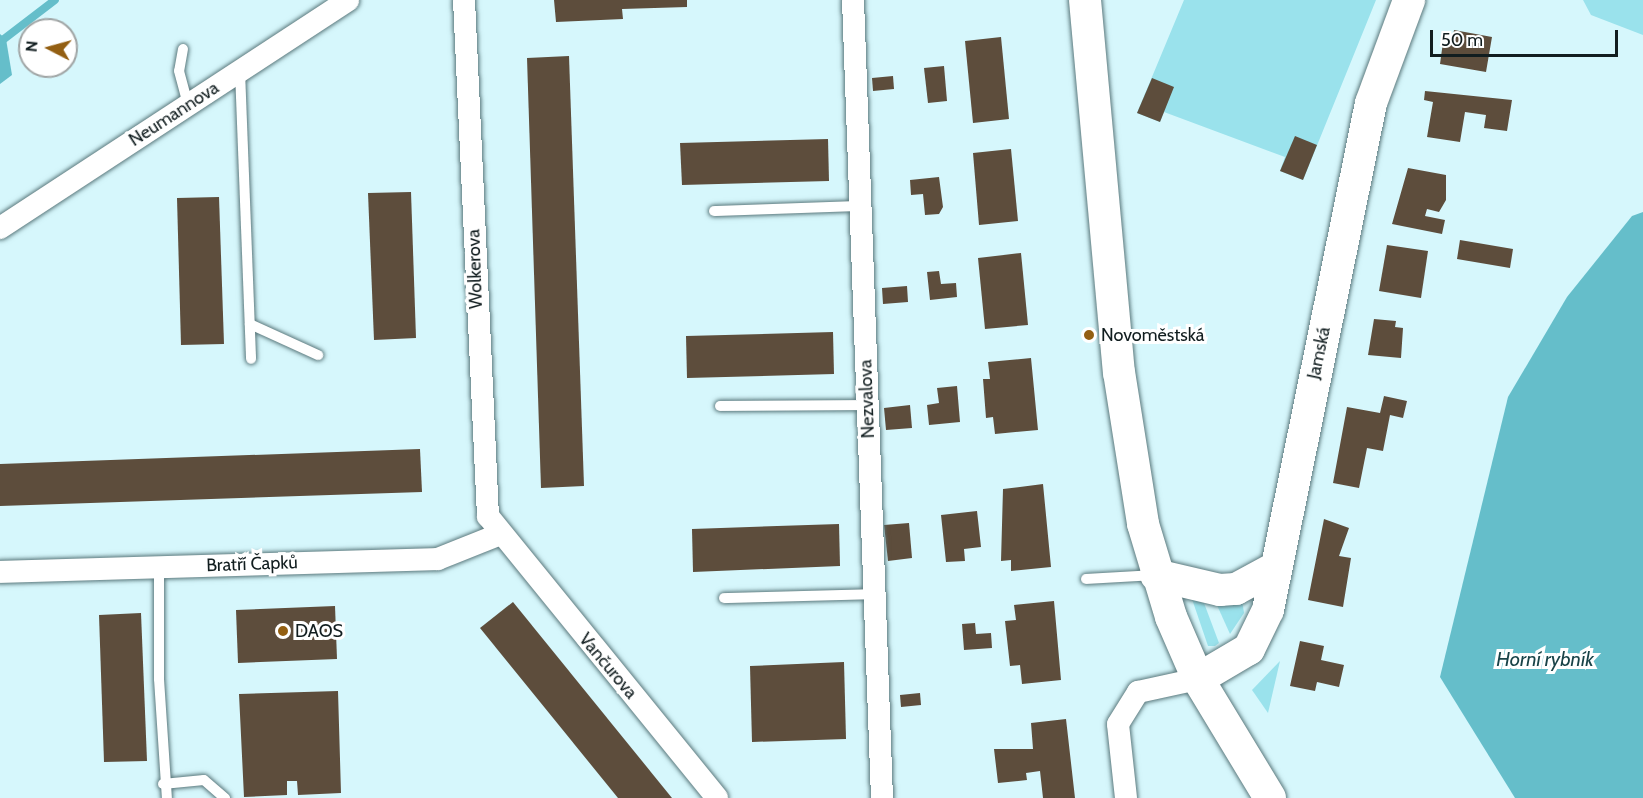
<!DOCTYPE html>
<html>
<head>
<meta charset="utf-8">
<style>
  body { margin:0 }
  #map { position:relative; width:1643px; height:798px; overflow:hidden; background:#d6f7fc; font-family:Cabin,sans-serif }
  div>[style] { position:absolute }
  .green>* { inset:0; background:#9ae2ec }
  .water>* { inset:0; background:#65beca }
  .stream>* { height:8px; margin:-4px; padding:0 4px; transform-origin:4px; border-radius:4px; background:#65beca }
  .building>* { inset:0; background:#5d4d3c }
  .roads { filter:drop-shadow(0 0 2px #5b797d) drop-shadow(0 0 2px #5b797d) }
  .lane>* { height:10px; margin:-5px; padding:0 5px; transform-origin:5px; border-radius:5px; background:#fff }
  .street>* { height:22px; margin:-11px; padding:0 11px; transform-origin:11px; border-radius:11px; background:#fff }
  .secondary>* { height:32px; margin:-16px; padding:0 16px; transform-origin:16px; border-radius:16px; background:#fff }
  .dots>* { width:16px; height:16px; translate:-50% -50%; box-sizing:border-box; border:3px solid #fff; border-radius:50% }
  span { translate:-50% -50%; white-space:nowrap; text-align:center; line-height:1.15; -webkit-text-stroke:6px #fff; paint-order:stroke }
  .street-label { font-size:18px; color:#111d1f }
  .poi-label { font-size:18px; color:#111d1f }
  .left { translate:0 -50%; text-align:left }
  .water-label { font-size:20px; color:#194348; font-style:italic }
  .north { position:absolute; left:18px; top:18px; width:60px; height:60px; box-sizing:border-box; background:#fff; border:2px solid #a0a5a5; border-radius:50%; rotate:276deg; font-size:16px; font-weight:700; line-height:24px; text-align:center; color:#111d1f }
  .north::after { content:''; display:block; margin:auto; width:21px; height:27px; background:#935f12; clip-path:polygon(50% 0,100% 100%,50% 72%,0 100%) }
  .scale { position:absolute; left:1430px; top:30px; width:188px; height:27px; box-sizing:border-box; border:3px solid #111d1f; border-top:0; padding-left:8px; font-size:18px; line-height:21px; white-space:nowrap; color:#111d1f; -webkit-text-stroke:4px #fff; paint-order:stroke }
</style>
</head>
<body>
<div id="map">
  <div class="green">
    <i style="clip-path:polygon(1184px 0,1376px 0,1303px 180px,1280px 171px,1285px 157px,1164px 112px,1160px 122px,1137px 113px)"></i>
    <i style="clip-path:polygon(1583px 0,1643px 0,1643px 35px,1591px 15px)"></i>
    <i style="clip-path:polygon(1192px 599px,1204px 603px,1219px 643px,1215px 646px,1208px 646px)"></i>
    <i style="clip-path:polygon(1242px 600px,1244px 613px,1230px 634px,1216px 603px)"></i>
    <i style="clip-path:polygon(1280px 661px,1268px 713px,1252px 690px)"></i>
  </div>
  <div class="water">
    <i style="clip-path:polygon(0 34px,6px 39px,12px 75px,0 84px)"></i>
    <i style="clip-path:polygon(1643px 212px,1643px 798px,1515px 798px,1440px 677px,1508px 397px,1567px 297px,1632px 216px)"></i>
  </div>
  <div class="stream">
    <i style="left:0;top:42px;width:69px;rotate:-37.4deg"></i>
  </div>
  <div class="building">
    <i style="clip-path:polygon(554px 0,687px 0,687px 7px,622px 9px,623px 19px,556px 22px)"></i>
    <i style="clip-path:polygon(1454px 30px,1492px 37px,1486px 72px,1440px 64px,1443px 42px,1452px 43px)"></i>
    <i style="clip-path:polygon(1001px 37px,1009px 119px,973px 123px,965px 41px)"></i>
    <i style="clip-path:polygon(569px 56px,584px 486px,541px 488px,527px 58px)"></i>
    <i style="clip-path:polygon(944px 66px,947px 101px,928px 103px,924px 68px)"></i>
    <i style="clip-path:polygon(893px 76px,894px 89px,873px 91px,872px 78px)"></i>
    <i style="clip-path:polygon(1152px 78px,1174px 87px,1160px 122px,1137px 113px)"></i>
    <i style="clip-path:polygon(1425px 91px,1512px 100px,1507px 131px,1484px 128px,1486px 115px,1465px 112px,1460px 142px,1427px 137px,1433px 102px,1424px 100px)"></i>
    <i style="clip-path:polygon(1295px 136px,1317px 145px,1303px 180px,1280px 171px)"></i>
    <i style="clip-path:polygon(828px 139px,829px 181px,682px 185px,680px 143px)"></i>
    <i style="clip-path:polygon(1011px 149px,1018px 221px,979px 225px,973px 153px)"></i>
    <i style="clip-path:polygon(1408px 168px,1446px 175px,1446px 200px,1439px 212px,1427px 209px,1425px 216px,1445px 220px,1442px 234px,1392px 224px)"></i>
    <i style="clip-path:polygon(939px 177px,943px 207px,939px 214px,925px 215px,923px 194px,911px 195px,910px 180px)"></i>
    <i style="clip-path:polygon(411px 192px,416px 338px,374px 340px,368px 193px)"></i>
    <i style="clip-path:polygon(219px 197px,224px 344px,181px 345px,177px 198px)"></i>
    <i style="clip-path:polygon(1460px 240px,1513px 249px,1510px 268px,1457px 259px)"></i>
    <i style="clip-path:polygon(1387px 245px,1428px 251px,1421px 298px,1379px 291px)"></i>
    <i style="clip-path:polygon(1021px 253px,1028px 325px,985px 329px,978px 258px)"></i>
    <i style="clip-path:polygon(939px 271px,941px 284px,956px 283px,957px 297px,930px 300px,927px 272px)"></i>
    <i style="clip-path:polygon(907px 286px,908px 302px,883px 304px,882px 288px)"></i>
    <i style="clip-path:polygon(1374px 319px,1396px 321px,1395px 327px,1403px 328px,1401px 358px,1368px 355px)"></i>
    <i style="clip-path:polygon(833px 332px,834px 374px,687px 378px,686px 336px)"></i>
    <i style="clip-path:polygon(1031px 358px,1038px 430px,995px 434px,993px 417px,986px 418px,983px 379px,990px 379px,988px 362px)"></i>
    <i style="clip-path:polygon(957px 386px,960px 422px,929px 425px,927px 405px,939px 403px,937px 388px)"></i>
    <i style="clip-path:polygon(1384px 396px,1407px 401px,1403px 418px,1390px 415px,1383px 451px,1367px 448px,1359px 488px,1333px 483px,1347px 407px,1380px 413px)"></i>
    <i style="clip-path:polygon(910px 405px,912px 428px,886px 430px,884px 408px)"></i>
    <i style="clip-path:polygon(420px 449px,422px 492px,0 506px,0 464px)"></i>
    <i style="clip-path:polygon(1043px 484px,1051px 567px,1011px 571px,1011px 560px,1001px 561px,1003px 489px)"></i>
    <i style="clip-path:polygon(977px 511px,981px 547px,964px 549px,965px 561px,946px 562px,941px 515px)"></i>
    <i style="clip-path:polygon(1324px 519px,1349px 528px,1339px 556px,1351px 558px,1343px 607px,1308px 600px)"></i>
    <i style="clip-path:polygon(909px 523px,912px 558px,888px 561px,884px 525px)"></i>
    <i style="clip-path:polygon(839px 524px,840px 566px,693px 572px,692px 529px)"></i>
    <i style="clip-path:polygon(1054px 601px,1061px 680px,1022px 684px,1020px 665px,1010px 666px,1005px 621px,1016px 620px,1014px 605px)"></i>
    <i style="clip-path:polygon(513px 602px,672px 798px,618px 798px,480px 628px)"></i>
    <i style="clip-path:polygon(335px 606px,337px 659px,238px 663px,236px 610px)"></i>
    <i style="clip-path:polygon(141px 613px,147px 761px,104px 762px,99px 615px)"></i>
    <i style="clip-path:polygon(975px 623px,976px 634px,991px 633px,992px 648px,964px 650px,962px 624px)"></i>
    <i style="clip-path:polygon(1300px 641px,1324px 646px,1321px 660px,1344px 665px,1339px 687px,1317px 682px,1315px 691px,1290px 686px)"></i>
    <i style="clip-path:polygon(844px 662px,846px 739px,752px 742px,750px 666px)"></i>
    <i style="clip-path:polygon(338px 691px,341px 793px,298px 795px,297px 781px,287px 781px,287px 795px,244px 797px,239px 694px)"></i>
    <i style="clip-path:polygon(920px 693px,921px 705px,901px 707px,900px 695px)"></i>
    <i style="clip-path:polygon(1066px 719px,1075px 798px,1043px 798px,1040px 771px,1026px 773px,1027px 780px,998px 783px,994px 749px,1033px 749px,1031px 723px)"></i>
  </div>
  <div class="roads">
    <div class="lane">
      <i style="left:183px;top:49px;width:22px;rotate:100deg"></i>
      <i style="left:179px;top:71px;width:35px;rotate:75deg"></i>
      <i style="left:240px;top:71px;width:288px;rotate:87.8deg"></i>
      <i style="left:714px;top:211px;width:146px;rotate:-2deg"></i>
      <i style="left:250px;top:324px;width:75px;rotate:24.5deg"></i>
      <i style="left:720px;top:406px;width:148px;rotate:-0.4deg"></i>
      <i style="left:159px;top:567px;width:112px;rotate:90deg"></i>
      <i style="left:159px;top:679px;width:119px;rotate:86.2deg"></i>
      <i style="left:1086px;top:579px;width:69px;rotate:-3.3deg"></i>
      <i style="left:724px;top:598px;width:150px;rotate:-1.5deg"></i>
      <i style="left:163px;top:784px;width:41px;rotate:-5.6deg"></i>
      <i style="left:204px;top:780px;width:28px;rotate:41deg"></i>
    </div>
    <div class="street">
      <i style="left:464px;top:0;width:517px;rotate:87.34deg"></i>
      <i style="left:488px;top:516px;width:363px;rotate:50.9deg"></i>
      <i style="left:853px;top:0;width:799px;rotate:87.92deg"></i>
      <i style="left:0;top:228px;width:416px;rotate:-33.2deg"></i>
      <i style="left:0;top:572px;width:438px;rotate:-1.7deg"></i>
      <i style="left:438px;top:559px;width:65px;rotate:-21.8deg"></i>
      <i style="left:1126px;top:798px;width:74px;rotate:-96.2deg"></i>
      <i style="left:1118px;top:724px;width:38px;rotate:-58deg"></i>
      <i style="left:1138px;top:692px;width:61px;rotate:-12.2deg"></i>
    </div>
    <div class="secondary">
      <i style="left:1085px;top:0;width:374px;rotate:84.8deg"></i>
      <i style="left:1119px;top:372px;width:154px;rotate:81deg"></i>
      <i style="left:1143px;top:524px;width:97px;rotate:73.2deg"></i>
      <i style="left:1171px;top:617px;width:68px;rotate:66.5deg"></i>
      <i style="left:1198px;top:679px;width:139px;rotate:58.8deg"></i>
      <i style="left:1156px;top:575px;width:66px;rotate:13.2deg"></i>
      <i style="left:1220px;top:590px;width:16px;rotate:-4deg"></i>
      <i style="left:1236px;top:589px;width:42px;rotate:-28.4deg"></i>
      <i style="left:1198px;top:679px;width:59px;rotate:-30.5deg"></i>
      <i style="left:1249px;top:649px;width:43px;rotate:-64deg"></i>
      <i style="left:1268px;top:610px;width:517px;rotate:-78.52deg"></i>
      <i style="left:1371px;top:103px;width:110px;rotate:-69.7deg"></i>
    </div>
  </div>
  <div class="dots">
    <i style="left:1089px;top:335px;background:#935f12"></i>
    <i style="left:283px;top:631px;background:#935f12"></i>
  </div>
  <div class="street-label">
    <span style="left:174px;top:114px;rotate:-33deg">Neumannova</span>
    <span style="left:475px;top:269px;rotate:-92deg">Wolkerova</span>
    <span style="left:1319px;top:353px;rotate:-78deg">Jamská</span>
    <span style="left:867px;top:399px;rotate:-92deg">Nezvalova</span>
    <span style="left:252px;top:564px;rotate:-2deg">Bratří Čapků</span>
    <span style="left:608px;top:666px;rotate:50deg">Vančurova</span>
  </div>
  <div class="poi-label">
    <span class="left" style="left:1101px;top:335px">Novoměstská</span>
    <span class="left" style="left:295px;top:631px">DAOS</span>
  </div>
  <div class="water-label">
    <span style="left:1545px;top:659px">Horní rybník</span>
  </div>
  <div class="north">N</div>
  <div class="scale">50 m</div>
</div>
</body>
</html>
